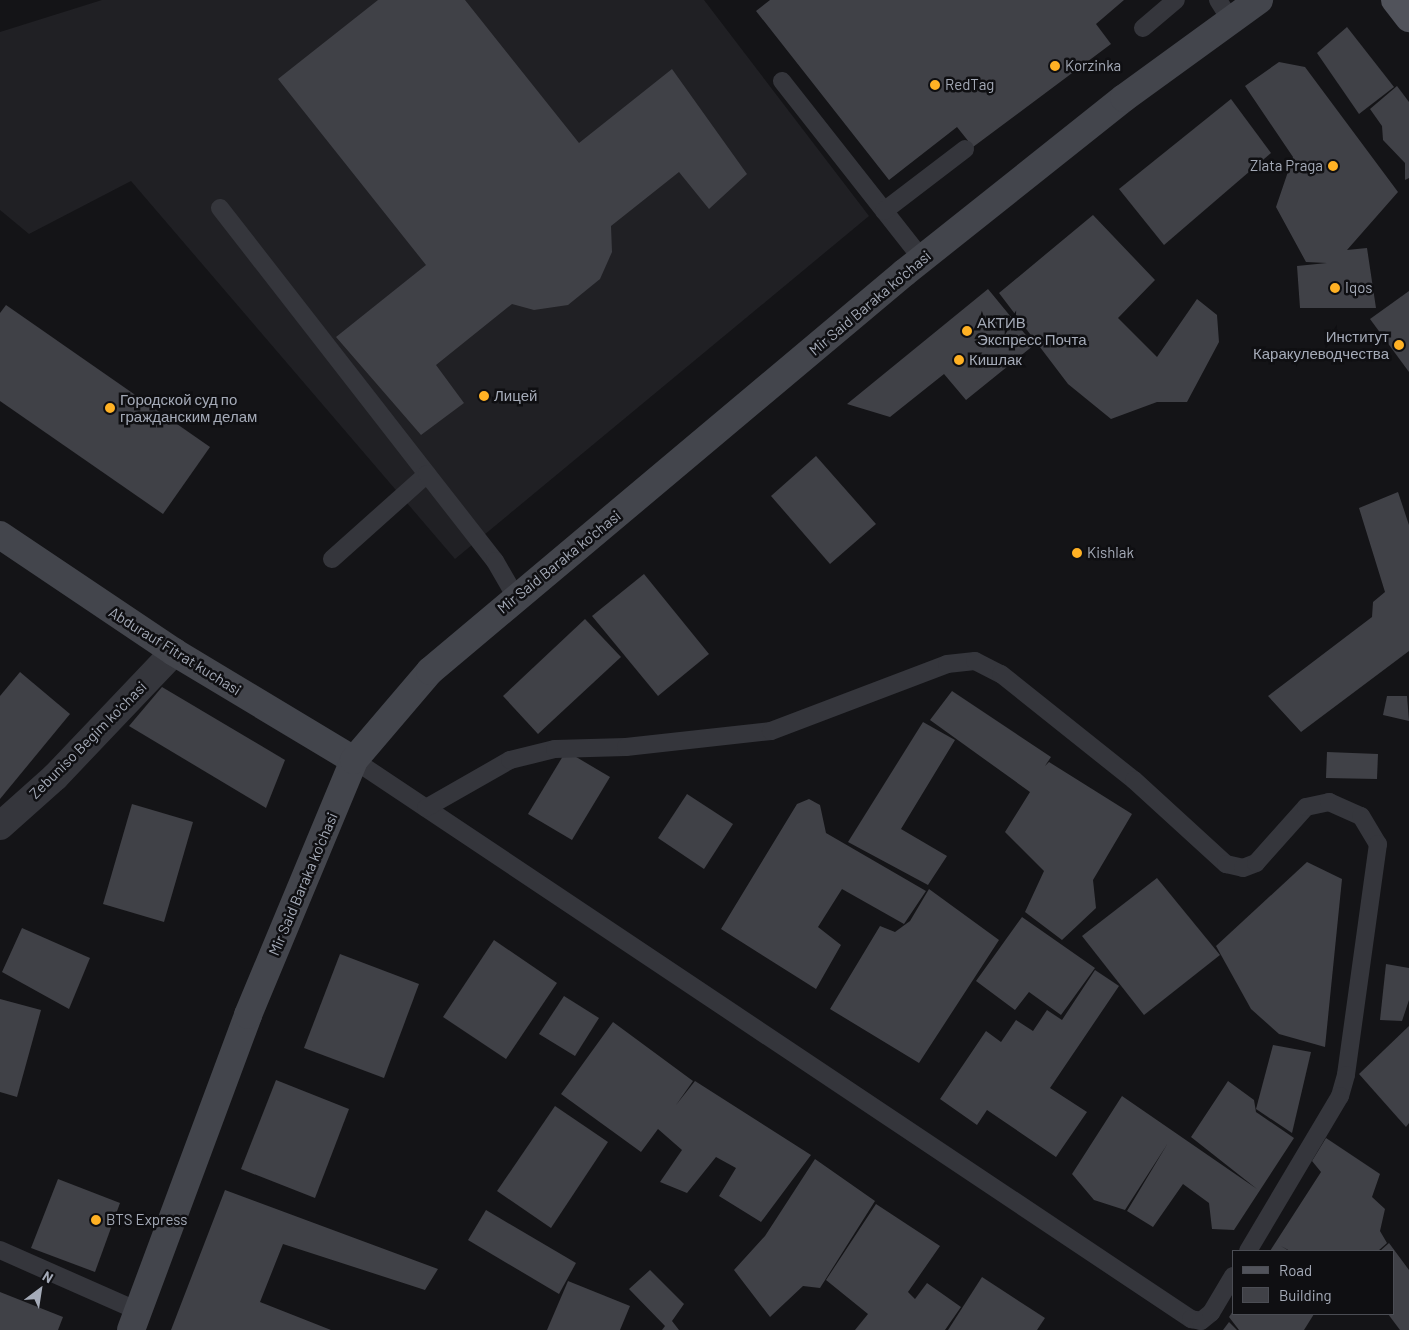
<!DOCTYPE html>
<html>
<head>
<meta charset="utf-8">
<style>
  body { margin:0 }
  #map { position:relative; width:1409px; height:1330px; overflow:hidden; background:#141417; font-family:Barlow,sans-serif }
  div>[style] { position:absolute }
  .built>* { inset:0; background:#202024 }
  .building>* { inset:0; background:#404147 }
  .lane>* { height:18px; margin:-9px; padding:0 9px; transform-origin:9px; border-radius:9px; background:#35363c }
  .street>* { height:28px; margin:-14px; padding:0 14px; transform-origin:14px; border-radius:14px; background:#35363c }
  .secondary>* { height:28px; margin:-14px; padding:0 14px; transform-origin:14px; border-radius:14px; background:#43454c }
  .primary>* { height:28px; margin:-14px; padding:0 14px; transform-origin:14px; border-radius:14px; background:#51535b }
  .dots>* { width:14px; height:14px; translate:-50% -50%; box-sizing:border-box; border:2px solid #0f0f12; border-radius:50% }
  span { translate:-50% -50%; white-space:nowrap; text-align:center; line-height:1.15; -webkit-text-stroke:5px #0f0f12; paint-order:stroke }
  .poi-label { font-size:15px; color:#a5abb8 }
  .left { translate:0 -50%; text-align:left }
  .right { translate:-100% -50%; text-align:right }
  .street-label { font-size:15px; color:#a5abb8 }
  .legend { position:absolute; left:1232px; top:1250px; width:162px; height:65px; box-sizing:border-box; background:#0f0f12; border:1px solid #4b4d54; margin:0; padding:6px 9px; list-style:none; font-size:15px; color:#a5abb8 }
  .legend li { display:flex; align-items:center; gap:10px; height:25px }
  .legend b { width:25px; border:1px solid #4b4d54 }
  .north { position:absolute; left:15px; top:1265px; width:50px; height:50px; -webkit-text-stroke:4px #0f0f12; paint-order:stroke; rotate:31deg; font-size:14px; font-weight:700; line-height:20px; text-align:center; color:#a5abb8 }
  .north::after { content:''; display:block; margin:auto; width:18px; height:22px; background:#a5abb8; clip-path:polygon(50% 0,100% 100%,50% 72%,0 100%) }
</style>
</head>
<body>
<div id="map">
  <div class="built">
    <i style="clip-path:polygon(102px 0,704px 0,869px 216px,455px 559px,131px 181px,29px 234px,0 210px,0 32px)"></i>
  </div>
  <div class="building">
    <i style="clip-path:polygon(378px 0,465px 0,579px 143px,672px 69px,747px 174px,709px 209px,679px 172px,611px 226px,612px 252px,600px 279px,568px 305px,534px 310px,512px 304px,436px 365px,464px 403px,421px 435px,336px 337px,426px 265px,278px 79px)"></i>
    <i style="clip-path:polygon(770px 0,1124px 0,1096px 24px,1111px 44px,973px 147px,957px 127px,889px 180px,756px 11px)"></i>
    <i style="clip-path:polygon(1347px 27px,1394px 87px,1359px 114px,1317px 53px)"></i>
    <i style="clip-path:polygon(1279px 62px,1305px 67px,1398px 192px,1347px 250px,1367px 248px,1376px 308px,1300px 308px,1297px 266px,1327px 263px,1306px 262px,1276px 207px,1293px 157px,1245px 86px)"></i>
    <i style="clip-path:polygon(1397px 86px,1409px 102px,1409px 178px,1405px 180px,1405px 163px,1383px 140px,1382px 126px,1370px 109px)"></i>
    <i style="clip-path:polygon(1231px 99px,1271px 153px,1164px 245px,1119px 189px)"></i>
    <i style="clip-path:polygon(1093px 215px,1155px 280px,1118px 318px,1157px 357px,1197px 299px,1217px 315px,1219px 342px,1187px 402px,1157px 402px,1111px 419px,1068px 384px,999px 293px)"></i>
    <i style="clip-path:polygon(988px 289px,1034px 345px,966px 400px,944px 374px,890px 417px,847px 404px)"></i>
    <i style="clip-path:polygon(1409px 291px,1409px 372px,1370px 319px)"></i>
    <i style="clip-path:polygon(6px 305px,210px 447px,163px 514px,0 401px,0 313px)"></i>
    <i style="clip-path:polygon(816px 456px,876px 524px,830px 564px,771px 496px)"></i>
    <i style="clip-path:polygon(1398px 492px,1409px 525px,1409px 651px,1301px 732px,1268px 696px,1372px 617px,1373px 602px,1385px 592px,1359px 508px)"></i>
    <i style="clip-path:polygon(644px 574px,709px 654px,658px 696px,592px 616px)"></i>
    <i style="clip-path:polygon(585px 619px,621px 657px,538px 734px,503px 696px)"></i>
    <i style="clip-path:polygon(20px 672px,70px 714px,0 799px,0 696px)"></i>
    <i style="clip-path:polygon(162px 687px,285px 760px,266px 808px,129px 726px)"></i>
    <i style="clip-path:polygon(952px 691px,1051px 757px,1045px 766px,1049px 762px,1132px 814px,1093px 880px,1096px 908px,1062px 940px,1025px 912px,1044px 871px,1005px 832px,1030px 792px,930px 720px)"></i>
    <i style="clip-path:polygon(1387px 696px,1407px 696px,1409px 721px,1383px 715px)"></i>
    <i style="clip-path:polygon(923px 722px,955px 740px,901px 829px,947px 856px,928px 885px,848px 842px)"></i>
    <i style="clip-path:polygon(566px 751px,610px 777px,572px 840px,528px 814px)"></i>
    <i style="clip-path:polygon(1327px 752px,1378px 754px,1377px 779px,1326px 778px)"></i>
    <i style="clip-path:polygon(687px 794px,733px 824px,704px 869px,658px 838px)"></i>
    <i style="clip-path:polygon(809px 799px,820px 805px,826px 833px,926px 891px,904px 924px,842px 889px,818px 927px,841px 945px,816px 989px,721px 929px,797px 804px)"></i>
    <i style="clip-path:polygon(132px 804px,193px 822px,164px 922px,103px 904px)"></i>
    <i style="clip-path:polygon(1307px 862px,1342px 879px,1325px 1047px,1279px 1034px,1251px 1009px,1216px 946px)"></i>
    <i style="clip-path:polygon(1157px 878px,1220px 955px,1144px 1015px,1082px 936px)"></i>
    <i style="clip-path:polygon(929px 889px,999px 940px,919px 1063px,830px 1009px,880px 926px,895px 932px,910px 921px)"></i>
    <i style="clip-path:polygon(1022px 917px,1095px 968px,1061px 1015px,1029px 992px,1015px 1010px,976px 981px)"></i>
    <i style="clip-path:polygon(22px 928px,90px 958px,69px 1009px,2px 972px)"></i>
    <i style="clip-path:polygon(494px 940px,557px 983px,506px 1059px,443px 1017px)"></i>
    <i style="clip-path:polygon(340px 954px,419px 984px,384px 1078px,304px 1048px)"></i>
    <i style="clip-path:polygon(1386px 964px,1409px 968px,1409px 1000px,1402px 1021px,1380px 1020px)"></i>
    <i style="clip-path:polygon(1095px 970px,1119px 986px,1050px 1088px,1087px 1112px,1056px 1157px,987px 1110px,977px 1125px,940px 1099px,986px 1031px,1001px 1042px,1016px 1020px,1033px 1031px,1047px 1010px,1062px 1020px)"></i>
    <i style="clip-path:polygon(564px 996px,599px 1018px,575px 1056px,539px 1034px)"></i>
    <i style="clip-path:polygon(0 999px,41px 1010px,17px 1097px,0 1092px)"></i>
    <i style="clip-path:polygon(613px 1022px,693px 1081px,676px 1105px,695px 1081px,811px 1155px,761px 1222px,719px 1196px,736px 1168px,716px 1157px,687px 1193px,660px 1182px,682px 1150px,658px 1129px,641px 1152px,561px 1094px)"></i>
    <i style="clip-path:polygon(1409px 1026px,1409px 1123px,1406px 1127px,1359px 1074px)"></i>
    <i style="clip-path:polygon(1273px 1045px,1311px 1052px,1292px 1133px,1256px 1109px)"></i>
    <i style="clip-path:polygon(276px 1080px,349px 1109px,315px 1198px,241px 1169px)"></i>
    <i style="clip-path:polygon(1228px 1081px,1254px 1100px,1256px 1112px,1294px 1138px,1234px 1230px,1212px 1229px,1209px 1203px,1183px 1184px,1153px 1227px,1127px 1211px,1168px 1143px,1125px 1210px,1094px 1200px,1072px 1174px,1122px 1096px,1257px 1189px,1191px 1137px)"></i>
    <i style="clip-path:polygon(555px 1106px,608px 1142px,551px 1228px,497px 1191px)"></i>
    <i style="clip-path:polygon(1326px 1138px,1380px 1174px,1372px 1197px,1385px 1209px,1380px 1231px,1387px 1243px,1378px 1251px,1290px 1251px,1281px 1246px,1289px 1251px,1270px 1251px,1321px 1172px,1312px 1161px)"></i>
    <i style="clip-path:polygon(815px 1159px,875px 1201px,820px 1288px,803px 1286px,770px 1317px,734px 1270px,765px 1236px)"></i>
    <i style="clip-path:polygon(58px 1179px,120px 1203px,95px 1272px,31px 1248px)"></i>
    <i style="clip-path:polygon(225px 1190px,438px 1269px,425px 1290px,283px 1244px,260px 1302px,331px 1330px,171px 1330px)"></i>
    <i style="clip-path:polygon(876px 1204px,940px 1246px,908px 1292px,915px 1299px,927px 1283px,961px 1307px,945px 1330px,855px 1330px,868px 1314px,826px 1280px)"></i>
    <i style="clip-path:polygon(486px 1210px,576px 1263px,559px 1294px,468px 1240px)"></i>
    <i style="clip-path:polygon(1389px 1243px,1409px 1270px,1409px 1330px,1400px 1330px,1388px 1314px,1393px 1314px,1393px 1251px,1380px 1251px)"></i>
    <i style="clip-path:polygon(650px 1270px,684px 1304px,672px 1321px,679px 1330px,662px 1330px,665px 1326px,629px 1289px)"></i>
    <i style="clip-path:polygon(982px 1277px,1045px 1318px,1037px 1330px,948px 1330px)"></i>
    <i style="clip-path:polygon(568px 1281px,630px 1306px,620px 1330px,547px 1330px)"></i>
    <i style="clip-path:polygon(0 1292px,63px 1317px,58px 1330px,0 1330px)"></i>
    <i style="clip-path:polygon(1233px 1311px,1233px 1314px,1314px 1314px,1304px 1330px,1239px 1330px,1229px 1317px)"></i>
    <i style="clip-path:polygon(1229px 1322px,1237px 1330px,1223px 1330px)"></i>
  </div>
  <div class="lane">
    <i style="left:1218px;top:0;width:26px;rotate:58deg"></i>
    <i style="left:1143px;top:28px;width:43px;rotate:-40.3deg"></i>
    <i style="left:782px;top:81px;width:226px;rotate:51.8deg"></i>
    <i style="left:220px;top:208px;width:337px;rotate:52.1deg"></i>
    <i style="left:884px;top:211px;width:102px;rotate:-37.4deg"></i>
    <i style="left:332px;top:559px;width:127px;rotate:-41.8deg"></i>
    <i style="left:427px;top:474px;width:110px;rotate:52deg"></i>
    <i style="left:495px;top:561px;width:39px;rotate:60deg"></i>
    <i style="left:354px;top:760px;width:1007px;rotate:33.74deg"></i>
    <i style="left:1191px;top:1319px;width:10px;rotate:11deg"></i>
    <i style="left:1201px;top:1321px;width:13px;rotate:-39deg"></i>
    <i style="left:1211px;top:1313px;width:43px;rotate:-59.3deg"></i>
    <i style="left:426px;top:808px;width:97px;rotate:-29.7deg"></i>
    <i style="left:510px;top:760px;width:46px;rotate:-13.7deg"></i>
    <i style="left:555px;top:749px;width:71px;rotate:-1.6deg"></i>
    <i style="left:626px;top:747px;width:146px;rotate:-6.3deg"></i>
    <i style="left:771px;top:731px;width:188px;rotate:-20.8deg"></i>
    <i style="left:947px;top:664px;width:28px;rotate:-6deg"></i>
    <i style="left:975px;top:661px;width:29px;rotate:27deg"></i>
    <i style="left:1001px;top:674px;width:170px;rotate:38.6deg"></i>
    <i style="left:1134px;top:780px;width:125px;rotate:42.4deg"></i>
    <i style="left:1226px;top:864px;width:17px;rotate:13deg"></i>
    <i style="left:1243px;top:868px;width:14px;rotate:-21deg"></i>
    <i style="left:1256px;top:863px;width:75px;rotate:-48.2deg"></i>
    <i style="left:1306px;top:807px;width:24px;rotate:-12deg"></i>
    <i style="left:1329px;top:802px;width:35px;rotate:24deg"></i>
    <i style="left:1361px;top:816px;width:33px;rotate:59deg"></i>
    <i style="left:1378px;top:844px;width:233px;rotate:97.9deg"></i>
    <i style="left:1346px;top:1075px;width:22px;rotate:106deg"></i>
    <i style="left:1340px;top:1096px;width:180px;rotate:120.7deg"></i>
    <i style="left:0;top:1250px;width:151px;rotate:23.8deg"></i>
  </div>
  <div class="street">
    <i style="left:0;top:826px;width:74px;rotate:-41.7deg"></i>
    <i style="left:55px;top:777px;width:173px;rotate:-46.4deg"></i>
  </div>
  <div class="secondary">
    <i style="left:0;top:535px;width:210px;rotate:33.9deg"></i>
    <i style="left:174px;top:652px;width:210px;rotate:31deg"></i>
    <i style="left:131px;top:1330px;width:336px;rotate:-69.6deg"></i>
    <i style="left:248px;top:1015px;width:276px;rotate:-67.4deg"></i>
    <i style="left:354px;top:760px;width:117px;rotate:-49.5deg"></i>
    <i style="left:430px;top:671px;width:619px;rotate:-40.02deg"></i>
    <i style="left:904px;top:273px;width:281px;rotate:-38.5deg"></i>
    <i style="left:1124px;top:98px;width:167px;rotate:-36deg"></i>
  </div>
  <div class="primary">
    <i style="left:1395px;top:0;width:23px;rotate:52deg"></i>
  </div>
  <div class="dots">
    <i style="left:1055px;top:66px;background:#ffb124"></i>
    <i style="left:935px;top:85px;background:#ffb124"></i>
    <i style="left:1333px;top:166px;background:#ffb124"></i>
    <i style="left:1335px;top:288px;background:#ffb124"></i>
    <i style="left:967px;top:331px;background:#ffb124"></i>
    <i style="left:1399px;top:345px;background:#ffb124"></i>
    <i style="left:959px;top:360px;background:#ffb124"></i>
    <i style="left:484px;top:396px;background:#ffb124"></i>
    <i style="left:110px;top:408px;background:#ffb124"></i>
    <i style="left:1077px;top:553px;background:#ffb124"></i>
    <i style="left:96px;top:1220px;background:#ffb124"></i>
  </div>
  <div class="poi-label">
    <span class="left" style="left:1065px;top:66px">Korzinka</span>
    <span class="left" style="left:945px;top:85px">RedTag</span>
    <span class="right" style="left:1323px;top:166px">Zlata Praga</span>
    <span class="left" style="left:1345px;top:288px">Iqos</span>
    <span class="left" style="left:977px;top:331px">АКТИВ<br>Экспресс Почта</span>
    <span class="right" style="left:1389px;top:345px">Институт<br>Каракулеводчества</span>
    <span class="left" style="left:969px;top:360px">Кишлак</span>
    <span class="left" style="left:494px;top:396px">Лицей</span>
    <span class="left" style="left:120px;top:408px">Городской суд по<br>гражданским делам</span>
    <span class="left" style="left:1087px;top:553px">Kishlak</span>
    <span class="left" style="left:106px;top:1220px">BTS Express</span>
  </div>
  <div class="street-label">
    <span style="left:870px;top:303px;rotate:-40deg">Mir Said Baraka ko'chasi</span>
    <span style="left:559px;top:562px;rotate:-39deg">Mir Said Baraka ko'chasi</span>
    <span style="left:175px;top:651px;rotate:32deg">Abdurauf Fitrat kuchasi</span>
    <span style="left:88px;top:740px;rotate:-45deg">Zebuniso Begim ko'chasi</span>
    <span style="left:303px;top:884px;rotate:-67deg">Mir Said Baraka ko'chasi</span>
  </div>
  <ul class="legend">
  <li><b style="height:6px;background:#51535b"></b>Road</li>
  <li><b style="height:14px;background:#404147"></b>Building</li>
  </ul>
  <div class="north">N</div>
</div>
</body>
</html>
